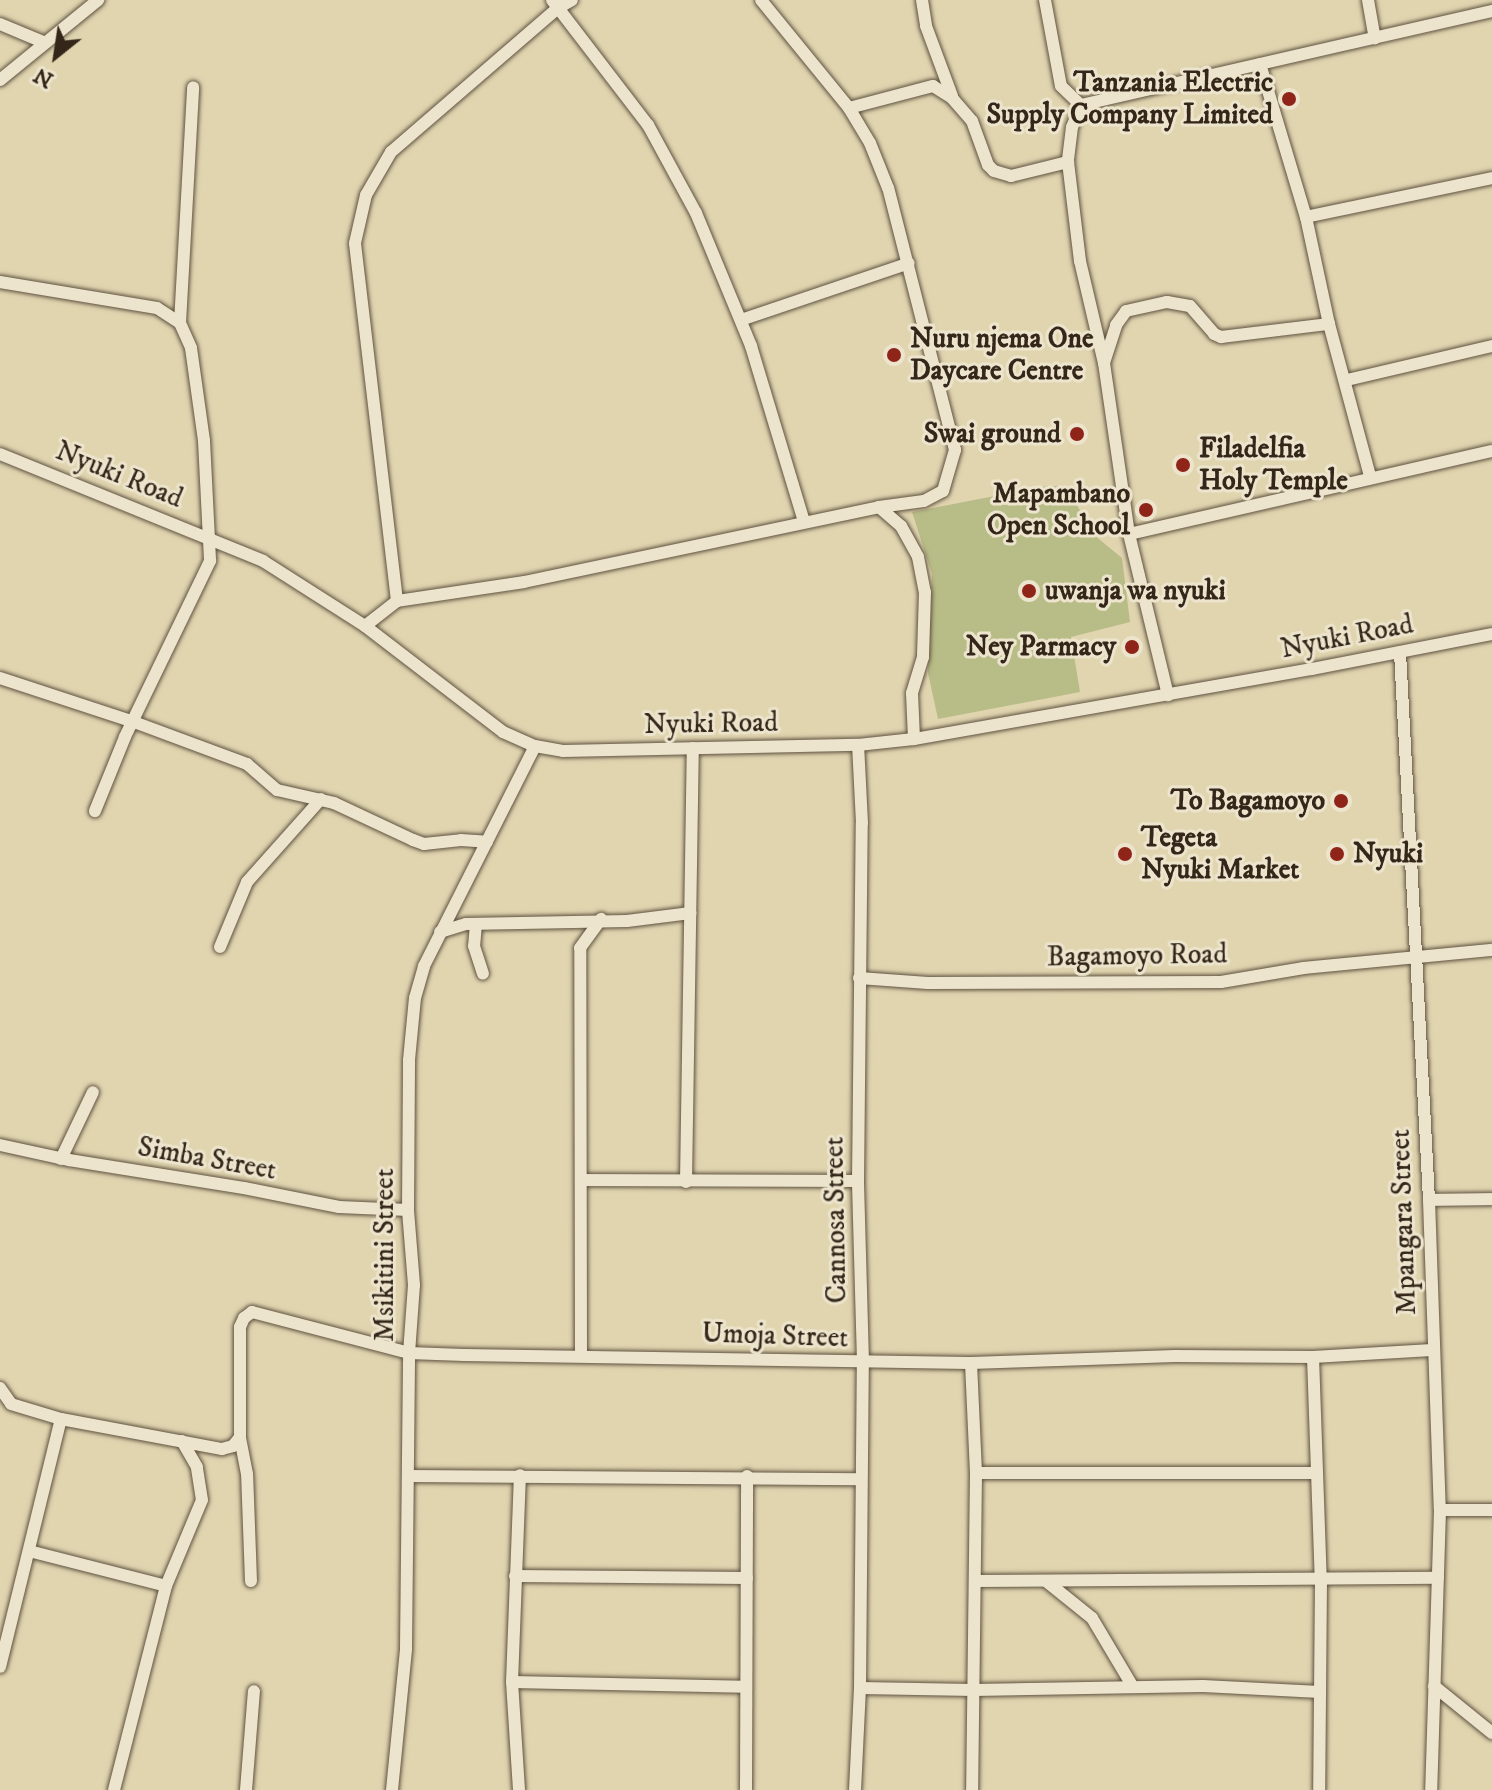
<!DOCTYPE html>
<html>
<head>
<meta charset="utf-8">
<style>
  body { margin:0 }
  #map { position:relative; width:1492px; height:1790px; overflow:hidden; background:#e1d5b0; font-family:"IM FELL DW Pica",serif }
  div>[style] { position:absolute }
  .green>* { inset:0; background:#b8bc87 }
  .roads { filter:drop-shadow(0 0 2px #5f5240) drop-shadow(0 0 2px #5f5240) }
  .street>* { height:12px; margin:-6px; padding:0 6px; transform-origin:6px; border-radius:6px; background:#ece4cc }
  .dots>* { width:22px; height:22px; translate:-50% -50%; box-sizing:border-box; border:4px solid #ece4cc; border-radius:50% }
  span { translate:-50% -50%; white-space:nowrap; text-align:center; line-height:1.15; -webkit-text-stroke:6px #ece4cc; paint-order:stroke }
  .poi-label { font-size:28px; color:#34271a; font-weight:700 }
  .right { translate:-100% -50%; text-align:right }
  .left { translate:0 -50%; text-align:left }
  .street-label { font-size:28px; color:#34271a }
  .north { position:absolute; left:16px; top:16px; width:80px; height:80px; -webkit-text-stroke:6px #ece4cc; paint-order:stroke; rotate:210deg; font-size:22px; font-weight:700; line-height:32px; text-align:center; color:#34271a }
  .north::after { content:''; display:block; margin:auto; width:28px; height:36px; background:#34271a; clip-path:polygon(50% 0,100% 100%,50% 72%,0 100%) }
</style>
</head>
<body>
<div id="map">
  <div class="green">
    <i style="clip-path:polygon(1047px 486px,1066px 486px,1094px 535px,1122px 558px,1130px 622px,1071px 637px,1080px 692px,938px 719px,928px 673px,932px 574px,912px 512px)"></i>
  </div>
  <div class="roads">
    <div class="street">
      <i style="left:552px;top:0;width:158px;rotate:52.5deg"></i>
      <i style="left:648px;top:125px;width:100px;rotate:61.4deg"></i>
      <i style="left:696px;top:213px;width:144px;rotate:67.5deg"></i>
      <i style="left:751px;top:346px;width:184px;rotate:73.2deg"></i>
      <i style="left:922px;top:0;width:26px;rotate:81deg"></i>
      <i style="left:926px;top:26px;width:75px;rotate:69.6deg"></i>
      <i style="left:1045px;top:0;width:87px;rotate:79.5deg"></i>
      <i style="left:1061px;top:86px;width:28px;rotate:44deg"></i>
      <i style="left:1081px;top:105px;width:422px;rotate:-12.9deg"></i>
      <i style="left:1368px;top:0;width:39px;rotate:80deg"></i>
      <i style="left:0;top:24px;width:47px;rotate:22.7deg"></i>
      <i style="left:1260px;top:64px;width:160px;rotate:73.3deg"></i>
      <i style="left:1306px;top:217px;width:109px;rotate:77.9deg"></i>
      <i style="left:1329px;top:324px;width:157px;rotate:74.9deg"></i>
      <i style="left:0;top:80px;width:127px;rotate:-39.2deg"></i>
      <i style="left:1081px;top:105px;width:24px;rotate:112deg"></i>
      <i style="left:1072px;top:127px;width:35px;rotate:97deg"></i>
      <i style="left:1068px;top:162px;width:100px;rotate:83.1deg"></i>
      <i style="left:1080px;top:261px;width:105px;rotate:76.8deg"></i>
      <i style="left:1104px;top:363px;width:173px;rotate:81.7deg"></i>
      <i style="left:1129px;top:534px;width:166px;rotate:76.4deg"></i>
      <i style="left:849px;top:108px;width:87px;rotate:-14.7deg"></i>
      <i style="left:933px;top:86px;width:22px;rotate:32deg"></i>
      <i style="left:952px;top:98px;width:30px;rotate:49deg"></i>
      <i style="left:972px;top:121px;width:47px;rotate:70deg"></i>
      <i style="left:988px;top:165px;width:8px;rotate:45deg"></i>
      <i style="left:994px;top:171px;width:18px;rotate:16deg"></i>
      <i style="left:1011px;top:176px;width:59px;rotate:-13.8deg"></i>
      <i style="left:1306px;top:217px;width:190px;rotate:-11.8deg"></i>
      <i style="left:0;top:282px;width:159px;rotate:9.4deg"></i>
      <i style="left:157px;top:308px;width:27px;rotate:33deg"></i>
      <i style="left:180px;top:323px;width:27px;rotate:66deg"></i>
      <i style="left:191px;top:348px;width:94px;rotate:82deg"></i>
      <i style="left:204px;top:441px;width:120px;rotate:87.1deg"></i>
      <i style="left:210px;top:561px;width:195px;rotate:115.8deg"></i>
      <i style="left:125px;top:737px;width:80px;rotate:112.1deg"></i>
      <i style="left:741px;top:320px;width:177px;rotate:-18.7deg"></i>
      <i style="left:180px;top:323px;width:236px;rotate:-86.8deg"></i>
      <i style="left:1104px;top:363px;width:40px;rotate:-72deg"></i>
      <i style="left:1116px;top:325px;width:17px;rotate:-54deg"></i>
      <i style="left:1126px;top:311px;width:42px;rotate:-12.4deg"></i>
      <i style="left:1167px;top:302px;width:23px;rotate:10deg"></i>
      <i style="left:1190px;top:306px;width:37px;rotate:49deg"></i>
      <i style="left:1214px;top:334px;width:8px;rotate:23deg"></i>
      <i style="left:1221px;top:337px;width:109px;rotate:-6.9deg"></i>
      <i style="left:1347px;top:380px;width:149px;rotate:-13.2deg"></i>
      <i style="left:0;top:454px;width:284px;rotate:22.1deg"></i>
      <i style="left:263px;top:561px;width:121px;rotate:32.5deg"></i>
      <i style="left:365px;top:626px;width:174px;rotate:37.5deg"></i>
      <i style="left:503px;top:732px;width:35px;rotate:24deg"></i>
      <i style="left:535px;top:746px;width:28px;rotate:10deg"></i>
      <i style="left:563px;top:751px;width:295px;rotate:-1.2deg"></i>
      <i style="left:858px;top:745px;width:56px;rotate:-6.1deg"></i>
      <i style="left:914px;top:739px;width:404px;rotate:-10deg"></i>
      <i style="left:1312px;top:669px;width:183px;rotate:-11deg"></i>
      <i style="left:879px;top:507px;width:29px;rotate:41deg"></i>
      <i style="left:901px;top:526px;width:35px;rotate:61deg"></i>
      <i style="left:918px;top:557px;width:36px;rotate:79deg"></i>
      <i style="left:925px;top:592px;width:65px;rotate:91.8deg"></i>
      <i style="left:923px;top:657px;width:38px;rotate:107deg"></i>
      <i style="left:912px;top:693px;width:46px;rotate:87.5deg"></i>
      <i style="left:1129px;top:534px;width:372px;rotate:-12.9deg"></i>
      <i style="left:397px;top:601px;width:360px;rotate:-96.7deg"></i>
      <i style="left:355px;top:243px;width:49px;rotate:-77.1deg"></i>
      <i style="left:366px;top:195px;width:50px;rotate:-59.8deg"></i>
      <i style="left:391px;top:152px;width:221px;rotate:-40.8deg"></i>
      <i style="left:558px;top:8px;width:16px;rotate:-30deg"></i>
      <i style="left:365px;top:626px;width:41px;rotate:-38deg"></i>
      <i style="left:397px;top:601px;width:128px;rotate:-8.5deg"></i>
      <i style="left:524px;top:582px;width:363px;rotate:-11.9deg"></i>
      <i style="left:879px;top:507px;width:45px;rotate:-7.6deg"></i>
      <i style="left:924px;top:501px;width:21px;rotate:-28deg"></i>
      <i style="left:943px;top:491px;width:43px;rotate:-73.7deg"></i>
      <i style="left:955px;top:450px;width:270px;rotate:-104.3deg"></i>
      <i style="left:888px;top:188px;width:48px;rotate:-111.8deg"></i>
      <i style="left:870px;top:143px;width:41px;rotate:-121deg"></i>
      <i style="left:849px;top:108px;width:139px;rotate:-129.2deg"></i>
      <i style="left:1400px;top:652px;width:549px;rotate:86.97deg"></i>
      <i style="left:1429px;top:1200px;width:310px;rotate:88deg"></i>
      <i style="left:1440px;top:1510px;width:280px;rotate:91.8deg"></i>
      <i style="left:0;top:678px;width:141px;rotate:18.2deg"></i>
      <i style="left:134px;top:722px;width:121px;rotate:20.4deg"></i>
      <i style="left:247px;top:764px;width:40px;rotate:41deg"></i>
      <i style="left:277px;top:790px;width:58px;rotate:12.8deg"></i>
      <i style="left:334px;top:803px;width:87px;rotate:25.1deg"></i>
      <i style="left:413px;top:840px;width:12px;rotate:20deg"></i>
      <i style="left:424px;top:844px;width:37px;rotate:-6deg"></i>
      <i style="left:461px;top:840px;width:26px;rotate:4deg"></i>
      <i style="left:476px;top:924px;width:22px;rotate:95deg"></i>
      <i style="left:474px;top:946px;width:29px;rotate:72deg"></i>
      <i style="left:440px;top:932px;width:27px;rotate:-17deg"></i>
      <i style="left:466px;top:924px;width:161px;rotate:-1.1deg"></i>
      <i style="left:627px;top:921px;width:64px;rotate:-7.2deg"></i>
      <i style="left:220px;top:947px;width:70px;rotate:-67.4deg"></i>
      <i style="left:247px;top:882px;width:111px;rotate:-48.3deg"></i>
      <i style="left:859px;top:978px;width:69px;rotate:4.1deg"></i>
      <i style="left:928px;top:983px;width:293px;rotate:-0.2deg"></i>
      <i style="left:1221px;top:982px;width:84px;rotate:-9.6deg"></i>
      <i style="left:1304px;top:968px;width:189px;rotate:-5.5deg"></i>
      <i style="left:0;top:1145px;width:71px;rotate:12.3deg"></i>
      <i style="left:69px;top:1160px;width:177px;rotate:9.1deg"></i>
      <i style="left:244px;top:1188px;width:97px;rotate:11.3deg"></i>
      <i style="left:339px;top:1207px;width:69px;rotate:2.5deg"></i>
      <i style="left:61px;top:1159px;width:74px;rotate:-64.5deg"></i>
      <i style="left:581px;top:1180px;width:277px;rotate:0.2deg"></i>
      <i style="left:686px;top:1182px;width:434px;rotate:-89.1deg"></i>
      <i style="left:1429px;top:1200px;width:63px;rotate:-0.9deg"></i>
      <i style="left:581px;top:1354px;width:406px;rotate:-90.1deg"></i>
      <i style="left:580px;top:948px;width:36px;rotate:-54deg"></i>
      <i style="left:1313px;top:1357px;width:224px;rotate:88deg"></i>
      <i style="left:1321px;top:1581px;width:209px;rotate:90.5deg"></i>
      <i style="left:971px;top:1363px;width:110px;rotate:87.4deg"></i>
      <i style="left:976px;top:1473px;width:317px;rotate:90.7deg"></i>
      <i style="left:0;top:1388px;width:19px;rotate:55deg"></i>
      <i style="left:11px;top:1404px;width:52px;rotate:16.7deg"></i>
      <i style="left:61px;top:1419px;width:164px;rotate:10.6deg"></i>
      <i style="left:222px;top:1449px;width:11px;rotate:-15deg"></i>
      <i style="left:233px;top:1446px;width:11px;rotate:-52deg"></i>
      <i style="left:976px;top:1473px;width:340px"></i>
      <i style="left:408px;top:1476px;width:453px;rotate:0.4deg"></i>
      <i style="left:1440px;top:1510px;width:52px"></i>
      <i style="left:29px;top:1551px;width:141px;rotate:14.3deg"></i>
      <i style="left:515px;top:1576px;width:232px;rotate:0.5deg"></i>
      <i style="left:251px;top:1581px;width:107px;rotate:-92.1deg"></i>
      <i style="left:247px;top:1474px;width:38px;rotate:-101deg"></i>
      <i style="left:240px;top:1437px;width:110px;rotate:-90deg"></i>
      <i style="left:240px;top:1327px;width:10px;rotate:-66deg"></i>
      <i style="left:244px;top:1318px;width:10px;rotate:-37deg"></i>
      <i style="left:252px;top:1312px;width:162px;rotate:14.6deg"></i>
      <i style="left:409px;top:1353px;width:55px;rotate:2.1deg"></i>
      <i style="left:464px;top:1355px;width:507px;rotate:0.9deg"></i>
      <i style="left:971px;top:1363px;width:204px;rotate:-2deg"></i>
      <i style="left:1175px;top:1356px;width:138px;rotate:0.4deg"></i>
      <i style="left:1313px;top:1357px;width:119px;rotate:-3.4deg"></i>
      <i style="left:975px;top:1581px;width:463px;rotate:-0.4deg"></i>
      <i style="left:1046px;top:1581px;width:59px;rotate:38.8deg"></i>
      <i style="left:1092px;top:1618px;width:80px;rotate:59.3deg"></i>
      <i style="left:0;top:1667px;width:255px;rotate:-76.2deg"></i>
      <i style="left:512px;top:1682px;width:232px;rotate:1.2deg"></i>
      <i style="left:1434px;top:1686px;width:75px;rotate:39deg"></i>
      <i style="left:860px;top:1688px;width:114px;rotate:1deg"></i>
      <i style="left:974px;top:1690px;width:229px;rotate:-1deg"></i>
      <i style="left:1203px;top:1686px;width:117px;rotate:2.9deg"></i>
      <i style="left:114px;top:1790px;width:211px;rotate:-75.7deg"></i>
      <i style="left:166px;top:1586px;width:93px;rotate:-67.3deg"></i>
      <i style="left:202px;top:1500px;width:33px;rotate:-99deg"></i>
      <i style="left:197px;top:1467px;width:30px;rotate:-120deg"></i>
      <i style="left:246px;top:1790px;width:99px;rotate:-85.4deg"></i>
      <i style="left:392px;top:1790px;width:142px;rotate:-84.3deg"></i>
      <i style="left:406px;top:1649px;width:296px;rotate:-89.4deg"></i>
      <i style="left:409px;top:1353px;width:68px;rotate:-85.8deg"></i>
      <i style="left:414px;top:1285px;width:75px;rotate:-94.6deg"></i>
      <i style="left:408px;top:1210px;width:150px;rotate:-89.6deg"></i>
      <i style="left:409px;top:1060px;width:62px;rotate:-84.5deg"></i>
      <i style="left:415px;top:998px;width:33px;rotate:-74deg"></i>
      <i style="left:424px;top:966px;width:246px;rotate:-63.2deg"></i>
      <i style="left:519px;top:1790px;width:108px;rotate:-93.7deg"></i>
      <i style="left:512px;top:1682px;width:207px;rotate:-87.8deg"></i>
      <i style="left:746px;top:1790px;width:314px;rotate:-89.8deg"></i>
      <i style="left:855px;top:1790px;width:102px;rotate:-87.2deg"></i>
      <i style="left:860px;top:1688px;width:326px;rotate:-89.5deg"></i>
      <i style="left:863px;top:1362px;width:181px;rotate:-91.6deg"></i>
      <i style="left:858px;top:1181px;width:358px;rotate:-89.4deg"></i>
      <i style="left:862px;top:823px;width:78px;rotate:-92.9deg"></i>
    </div>
  </div>
  <div class="dots">
    <i style="left:1289px;top:99px;background:#8f2418"></i>
    <i style="left:894px;top:355px;background:#8f2418"></i>
    <i style="left:1077px;top:434px;background:#8f2418"></i>
    <i style="left:1183px;top:465px;background:#8f2418"></i>
    <i style="left:1146px;top:510px;background:#8f2418"></i>
    <i style="left:1029px;top:591px;background:#8f2418"></i>
    <i style="left:1132px;top:647px;background:#8f2418"></i>
    <i style="left:1341px;top:801px;background:#8f2418"></i>
    <i style="left:1125px;top:854px;background:#8f2418"></i>
    <i style="left:1337px;top:854px;background:#8f2418"></i>
  </div>
  <div class="poi-label">
    <span class="right" style="left:1273px;top:99px">Tanzania Electric<br>Supply Company Limited</span>
    <span class="left" style="left:910px;top:355px">Nuru njema One<br>Daycare Centre</span>
    <span class="right" style="left:1061px;top:434px">Swai ground</span>
    <span class="left" style="left:1199px;top:465px">Filadelfia<br>Holy Temple</span>
    <span class="right" style="left:1130px;top:510px">Mapambano<br>Open School</span>
    <span class="left" style="left:1045px;top:591px">uwanja wa nyuki</span>
    <span class="right" style="left:1116px;top:647px">Ney Parmacy</span>
    <span class="right" style="left:1325px;top:801px">To Bagamoyo</span>
    <span class="left" style="left:1141px;top:854px">Tegeta<br>Nyuki Market</span>
    <span class="left" style="left:1353px;top:854px">Nyuki</span>
  </div>
  <div class="street-label">
    <span style="left:119px;top:475px;rotate:22deg">Nyuki Road</span>
    <span style="left:1347px;top:637px;rotate:-11deg">Nyuki Road</span>
    <span style="left:711px;top:724px;rotate:-1deg">Nyuki Road</span>
    <span style="left:1137px;top:956px;rotate:-1deg">Bagamoyo Road</span>
    <span style="left:207px;top:1159px;rotate:10deg">Simba Street</span>
    <span style="left:836px;top:1220px;rotate:-91deg">Cannosa Street</span>
    <span style="left:1404px;top:1222px;rotate:-92deg">Mpangara Street</span>
    <span style="left:385px;top:1255px;rotate:-90deg">Msikitini Street</span>
    <span style="left:775px;top:1336px;rotate:2deg">Umoja Street</span>
  </div>
  <div class="north">N</div>
</div>
</body>
</html>
